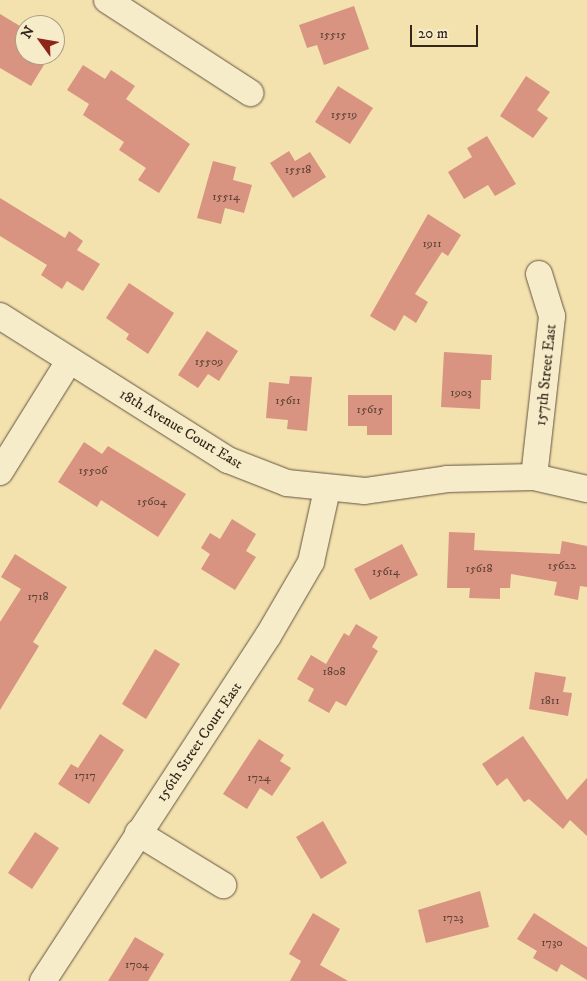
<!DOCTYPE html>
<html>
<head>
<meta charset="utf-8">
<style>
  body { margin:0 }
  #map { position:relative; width:587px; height:981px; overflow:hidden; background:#f3e1ae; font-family:"IM FELL DW Pica",serif }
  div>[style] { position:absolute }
  .building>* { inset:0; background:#d89381 }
  .roads { filter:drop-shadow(0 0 1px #645540) drop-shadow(0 0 1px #645540) }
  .street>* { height:26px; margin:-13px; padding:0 13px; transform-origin:13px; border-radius:13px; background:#f7ecca }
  span { translate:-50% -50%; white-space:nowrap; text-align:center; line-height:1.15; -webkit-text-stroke:4px #f7ecca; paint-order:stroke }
  .number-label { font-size:12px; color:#5e4134 }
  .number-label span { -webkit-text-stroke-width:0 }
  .street-label { font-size:15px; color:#35261b }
  .north { position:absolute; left:15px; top:15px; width:50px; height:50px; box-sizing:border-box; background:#f7ecca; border:1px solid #a99d84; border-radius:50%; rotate:302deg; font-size:14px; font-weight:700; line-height:20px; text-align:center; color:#35261b }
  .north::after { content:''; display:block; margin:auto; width:18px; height:22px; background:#8f2418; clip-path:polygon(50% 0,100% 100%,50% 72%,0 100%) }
  .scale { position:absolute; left:410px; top:25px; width:68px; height:22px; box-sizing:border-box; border:2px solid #35261b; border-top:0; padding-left:6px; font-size:15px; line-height:18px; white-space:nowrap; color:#35261b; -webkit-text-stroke:4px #f7ecca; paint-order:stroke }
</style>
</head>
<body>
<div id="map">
  <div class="building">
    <i style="clip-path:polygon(354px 6px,369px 49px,324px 65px,317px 45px,307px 48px,299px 25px)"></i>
    <i style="clip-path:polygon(0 14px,25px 29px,25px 55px,50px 55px,31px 86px,0 68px)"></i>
    <i style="clip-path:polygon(83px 65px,105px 79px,111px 70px,135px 86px,126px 99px,190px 144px,159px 193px,138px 180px,146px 168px,119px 150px,124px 142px,83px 115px,89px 104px,67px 90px)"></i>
    <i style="clip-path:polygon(526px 76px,550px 92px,537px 110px,548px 118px,533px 138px,500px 116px)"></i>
    <i style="clip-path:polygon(338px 86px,373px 108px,350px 144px,315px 122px)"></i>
    <i style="clip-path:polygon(487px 136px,516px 184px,495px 196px,488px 185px,464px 199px,448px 172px,472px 157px,467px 148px)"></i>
    <i style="clip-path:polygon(289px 151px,295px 161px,310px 152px,326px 177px,293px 198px,270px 163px)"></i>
    <i style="clip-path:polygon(213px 161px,236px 167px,233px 180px,252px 185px,244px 213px,225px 208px,221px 224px,197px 218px)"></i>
    <i style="clip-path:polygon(0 198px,65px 238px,69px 231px,83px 241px,77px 250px,100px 264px,83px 291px,67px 281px,62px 289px,41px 275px,47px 265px,0 236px)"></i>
    <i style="clip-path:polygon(428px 214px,461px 235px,448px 256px,442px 252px,415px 294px,428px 302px,416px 323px,404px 315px,395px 331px,370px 316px)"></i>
    <i style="clip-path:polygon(129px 283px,174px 313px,148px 354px,126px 339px,129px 334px,106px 318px)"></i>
    <i style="clip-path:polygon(207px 331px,238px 351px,219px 381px,208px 374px,198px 388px,178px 375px)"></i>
    <i style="clip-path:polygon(444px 352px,492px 355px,491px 380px,481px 380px,480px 409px,441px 407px)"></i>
    <i style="clip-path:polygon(290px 376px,312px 377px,307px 431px,287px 429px,288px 420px,266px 418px,269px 382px,289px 384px)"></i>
    <i style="clip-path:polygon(348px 395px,392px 395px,392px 435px,367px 435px,367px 426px,348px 426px)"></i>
    <i style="clip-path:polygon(84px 442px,102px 454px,108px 446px,186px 494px,158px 537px,101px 500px,97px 507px,58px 482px)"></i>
    <i style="clip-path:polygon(232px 519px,256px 534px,246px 551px,256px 557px,235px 590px,201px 569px,210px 554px,201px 548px,210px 533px,220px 539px)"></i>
    <i style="clip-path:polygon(449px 532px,475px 533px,474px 550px,560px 554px,562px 541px,587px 546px,587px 587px,580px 586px,578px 600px,554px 595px,557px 582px,511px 574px,510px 588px,500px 588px,500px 599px,469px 598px,470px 588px,447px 588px)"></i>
    <i style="clip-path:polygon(402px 544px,418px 575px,370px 600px,354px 569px)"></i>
    <i style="clip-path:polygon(15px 554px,67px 587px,33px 642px,39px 646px,0 710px,0 622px,21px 589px,1px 577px)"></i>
    <i style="clip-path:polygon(356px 624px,378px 637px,372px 647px,378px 651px,346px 706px,336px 701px,329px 713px,308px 701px,314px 689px,297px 679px,311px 655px,326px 664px,344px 633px,349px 636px)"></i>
    <i style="clip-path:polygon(155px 649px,180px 664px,146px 719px,122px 704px)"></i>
    <i style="clip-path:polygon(535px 672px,566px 677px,563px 692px,572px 693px,568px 716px,529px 709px)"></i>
    <i style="clip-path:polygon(100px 734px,124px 750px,89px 804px,58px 784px,71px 764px,78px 768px)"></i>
    <i style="clip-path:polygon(523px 736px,567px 800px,587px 778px,587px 836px,570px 820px,563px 829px,529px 799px,524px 802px,507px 778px,497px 786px,482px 764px)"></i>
    <i style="clip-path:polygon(259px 739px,284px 755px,280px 761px,291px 768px,272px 796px,260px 788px,247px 809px,223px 794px)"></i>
    <i style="clip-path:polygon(323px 821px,347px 863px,321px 879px,296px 837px)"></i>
    <i style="clip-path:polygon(35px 832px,59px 848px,32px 889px,8px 873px)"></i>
    <i style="clip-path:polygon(480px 891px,489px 927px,426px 943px,418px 910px)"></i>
    <i style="clip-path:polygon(313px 913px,340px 929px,320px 965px,348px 981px,290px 981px,301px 961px,289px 954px)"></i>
    <i style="clip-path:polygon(534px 913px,587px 947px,587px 980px,561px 964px,557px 972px,533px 958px,537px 951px,517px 939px)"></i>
    <i style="clip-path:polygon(135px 937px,164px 954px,148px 981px,108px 981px)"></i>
  </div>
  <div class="roads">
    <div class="street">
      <i style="left:107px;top:0;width:171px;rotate:33deg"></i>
      <i style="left:0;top:316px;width:270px;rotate:32.3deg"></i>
      <i style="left:228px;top:460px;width:63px;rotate:21.3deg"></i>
      <i style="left:287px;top:483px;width:78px;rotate:5.9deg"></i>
      <i style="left:365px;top:491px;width:83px;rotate:-8.3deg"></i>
      <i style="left:447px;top:479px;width:87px;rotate:-1.3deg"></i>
      <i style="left:534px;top:477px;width:54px;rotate:12.8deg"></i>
      <i style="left:0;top:472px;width:131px;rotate:-58.1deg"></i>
      <i style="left:534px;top:477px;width:162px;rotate:-83.6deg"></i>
      <i style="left:552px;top:316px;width:44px;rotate:-107.2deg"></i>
      <i style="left:138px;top:833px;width:100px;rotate:31.5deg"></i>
      <i style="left:43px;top:981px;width:412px;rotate:-56.9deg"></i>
      <i style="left:268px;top:636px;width:86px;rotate:-59.8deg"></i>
      <i style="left:311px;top:562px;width:74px;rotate:-77.5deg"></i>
    </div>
  </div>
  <div class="number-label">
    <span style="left:333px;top:35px">15515</span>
    <span style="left:344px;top:115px">15519</span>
    <span style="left:298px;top:170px">15518</span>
    <span style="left:226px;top:197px">15514</span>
    <span style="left:432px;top:244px">1911</span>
    <span style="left:209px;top:362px">15509</span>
    <span style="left:461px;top:393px">1903</span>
    <span style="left:288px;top:401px">15611</span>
    <span style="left:370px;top:410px">15615</span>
    <span style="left:93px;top:471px">15506</span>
    <span style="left:152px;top:502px">15604</span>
    <span style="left:562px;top:566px">15622</span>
    <span style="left:479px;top:569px">15618</span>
    <span style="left:386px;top:572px">15614</span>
    <span style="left:38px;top:597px">1718</span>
    <span style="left:334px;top:672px">1808</span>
    <span style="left:550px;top:701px">1811</span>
    <span style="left:85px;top:776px">1717</span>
    <span style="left:259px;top:778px">1724</span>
    <span style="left:453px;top:918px">1723</span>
    <span style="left:552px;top:943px">1730</span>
    <span style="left:137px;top:965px">1704</span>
  </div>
  <div class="street-label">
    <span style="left:546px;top:375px;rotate:-84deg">157th Street East</span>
    <span style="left:181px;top:429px;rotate:31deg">18th Avenue Court East</span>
    <span style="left:199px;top:742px;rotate:-56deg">156th Street Court East</span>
  </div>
  <div class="north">N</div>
  <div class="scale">20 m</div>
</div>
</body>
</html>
